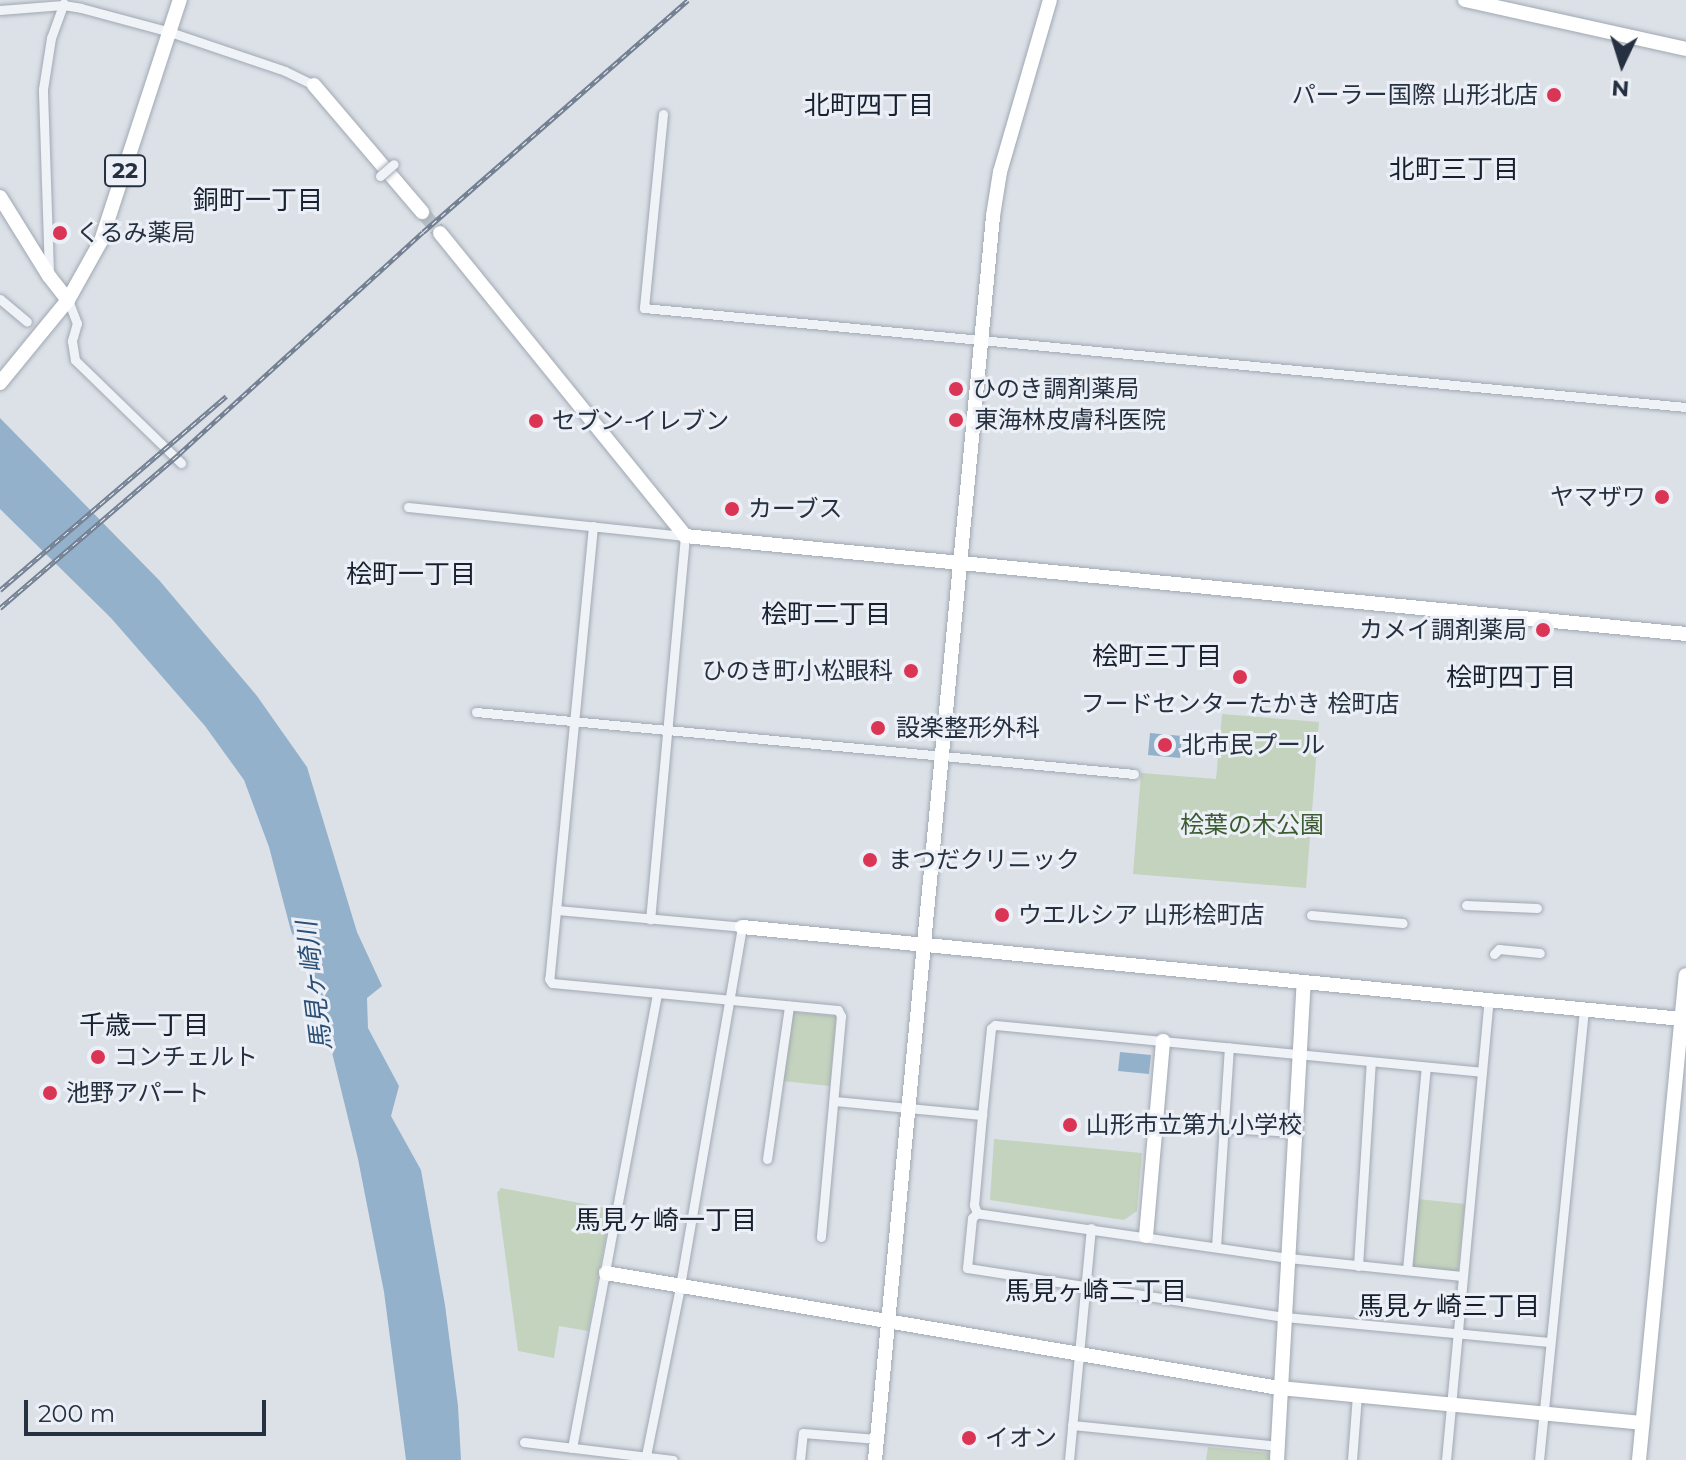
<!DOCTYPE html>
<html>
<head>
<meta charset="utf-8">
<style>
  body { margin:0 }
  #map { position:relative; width:1686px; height:1460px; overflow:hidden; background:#dce1e8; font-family:Montserrat,"Noto Sans JP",sans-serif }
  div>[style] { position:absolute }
  .green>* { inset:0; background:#c3d3bd }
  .water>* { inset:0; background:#94b1cc }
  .secondary-tunnel>* { height:14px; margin-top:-7px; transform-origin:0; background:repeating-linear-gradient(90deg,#b7bec6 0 14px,transparent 0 21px) }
  .roads { filter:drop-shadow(0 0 2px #a1a8b2) drop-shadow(0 0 2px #a1a8b2) }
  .street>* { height:9px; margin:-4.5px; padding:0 4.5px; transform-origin:4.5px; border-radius:4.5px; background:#eff2f6 }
  .secondary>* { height:14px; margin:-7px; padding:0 7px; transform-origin:7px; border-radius:7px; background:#fff }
  .primary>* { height:14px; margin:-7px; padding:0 7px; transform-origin:7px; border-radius:7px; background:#fff }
  .rail>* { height:5px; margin-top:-2.5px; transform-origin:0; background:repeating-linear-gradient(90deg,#ecf0f6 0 6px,#748193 0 12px); box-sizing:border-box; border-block:2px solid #748193 }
  .bridges { filter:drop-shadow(0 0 2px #a1a8b2) drop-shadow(0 0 2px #a1a8b2) }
  .street-bridge>* { height:9px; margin:-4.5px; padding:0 4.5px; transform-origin:4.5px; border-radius:4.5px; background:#eff2f6 }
  .dots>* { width:22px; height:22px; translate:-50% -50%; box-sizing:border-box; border:4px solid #ecf0f6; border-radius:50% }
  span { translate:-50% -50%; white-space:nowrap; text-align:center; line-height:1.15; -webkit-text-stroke:6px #ecf0f6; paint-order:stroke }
  .shield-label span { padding:2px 6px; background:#ecf0f6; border:2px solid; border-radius:6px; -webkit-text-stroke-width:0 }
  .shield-label { font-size:22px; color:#253040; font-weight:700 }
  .poi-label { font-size:24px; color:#253040 }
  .right { translate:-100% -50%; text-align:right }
  .left { translate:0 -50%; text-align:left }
  .park-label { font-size:24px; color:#3b5c31 }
  .neighbourhood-label { font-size:26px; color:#172130 }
  .water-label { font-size:26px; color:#2b5077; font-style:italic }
  .north { position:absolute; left:1582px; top:24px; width:80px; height:80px; -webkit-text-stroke:6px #ecf0f6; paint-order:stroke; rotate:184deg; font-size:22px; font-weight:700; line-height:32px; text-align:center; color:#253040 }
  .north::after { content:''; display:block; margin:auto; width:28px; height:36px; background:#253040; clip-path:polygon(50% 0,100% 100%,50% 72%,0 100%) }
  .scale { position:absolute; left:24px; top:1400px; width:242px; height:36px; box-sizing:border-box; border:4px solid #253040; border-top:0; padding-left:10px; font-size:24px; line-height:28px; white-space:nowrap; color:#253040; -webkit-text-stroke:6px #ecf0f6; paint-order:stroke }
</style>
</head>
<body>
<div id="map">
  <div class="green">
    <i style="clip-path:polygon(1222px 714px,1319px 722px,1306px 888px,1133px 874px,1141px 773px,1216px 779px)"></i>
    <i style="clip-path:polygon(792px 1012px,836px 1016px,830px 1086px,783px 1081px)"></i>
    <i style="clip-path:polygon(994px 1139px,1142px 1153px,1137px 1211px,1124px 1220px,990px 1200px)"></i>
    <i style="clip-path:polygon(501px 1188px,611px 1209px,588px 1331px,559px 1326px,554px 1358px,518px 1351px,497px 1193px)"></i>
    <i style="clip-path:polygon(1418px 1199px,1465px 1204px,1458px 1269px,1453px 1273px,1412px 1269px)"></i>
    <i style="clip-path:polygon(1208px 1447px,1268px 1453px,1272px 1460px,1206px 1460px)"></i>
  </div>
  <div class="water">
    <i style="clip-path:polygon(0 418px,159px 580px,257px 696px,307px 767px,357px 932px,382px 986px,367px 998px,368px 1028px,399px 1086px,391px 1116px,421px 1170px,445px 1305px,458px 1406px,461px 1460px,406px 1460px,384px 1292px,358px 1159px,317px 991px,291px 931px,269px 847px,244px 780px,205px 726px,111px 618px,0 509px)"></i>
    <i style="clip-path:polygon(1150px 733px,1182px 736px,1180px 758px,1148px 755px)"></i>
    <i style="clip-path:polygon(1120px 1052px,1151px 1055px,1149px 1074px,1118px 1071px)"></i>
  </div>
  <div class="secondary-tunnel">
    <i style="left:422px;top:212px;width:28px;rotate:49deg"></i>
  </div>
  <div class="roads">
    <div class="street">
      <i style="left:0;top:10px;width:63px;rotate:-4.5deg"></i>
      <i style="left:63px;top:5px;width:18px;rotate:9deg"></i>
      <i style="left:81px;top:8px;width:92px;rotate:15.1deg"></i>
      <i style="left:170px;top:32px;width:121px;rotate:18.7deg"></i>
      <i style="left:285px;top:71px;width:32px;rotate:26deg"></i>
      <i style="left:663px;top:114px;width:195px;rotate:95.6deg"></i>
      <i style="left:644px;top:308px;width:1047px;rotate:5.43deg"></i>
      <i style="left:49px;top:273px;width:184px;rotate:-91.9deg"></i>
      <i style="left:43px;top:89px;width:52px;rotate:-81.1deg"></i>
      <i style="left:51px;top:38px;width:37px;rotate:-70deg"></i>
      <i style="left:0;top:299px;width:35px;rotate:40deg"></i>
      <i style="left:68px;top:300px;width:25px;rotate:69deg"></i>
      <i style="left:77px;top:323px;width:19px;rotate:106deg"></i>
      <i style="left:72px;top:341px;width:19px;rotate:81deg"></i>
      <i style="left:75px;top:360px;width:148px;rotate:44.2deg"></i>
      <i style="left:408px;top:507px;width:279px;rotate:6deg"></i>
      <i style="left:685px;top:536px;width:385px;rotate:95.2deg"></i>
      <i style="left:593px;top:526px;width:455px;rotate:95.5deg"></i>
      <i style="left:549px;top:979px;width:5px;rotate:53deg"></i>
      <i style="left:552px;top:983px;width:287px;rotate:5.4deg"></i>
      <i style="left:838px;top:1010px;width:7px;rotate:63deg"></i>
      <i style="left:841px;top:1016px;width:222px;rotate:95.2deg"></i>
      <i style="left:476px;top:712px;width:661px;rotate:5.38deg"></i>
      <i style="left:1466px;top:905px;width:71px;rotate:2.4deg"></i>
      <i style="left:556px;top:910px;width:187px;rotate:5.2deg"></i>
      <i style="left:742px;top:927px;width:365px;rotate:99.8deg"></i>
      <i style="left:680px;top:1287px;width:177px;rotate:101.4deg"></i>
      <i style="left:1311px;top:915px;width:92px;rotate:5deg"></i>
      <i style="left:1494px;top:954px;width:7px;rotate:-45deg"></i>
      <i style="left:1499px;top:949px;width:41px;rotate:5.6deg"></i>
      <i style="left:834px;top:1101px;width:149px;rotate:5.4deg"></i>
      <i style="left:1224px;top:1128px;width:71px;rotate:3.2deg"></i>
      <i style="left:767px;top:1159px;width:155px;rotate:-81.8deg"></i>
      <i style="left:977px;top:1213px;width:7px;rotate:135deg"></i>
      <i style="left:972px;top:1218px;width:50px;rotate:95.7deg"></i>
      <i style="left:967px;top:1268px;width:321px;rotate:8.8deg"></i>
      <i style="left:1284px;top:1317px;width:267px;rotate:5.4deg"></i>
      <i style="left:1216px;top:1247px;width:200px;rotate:-86.3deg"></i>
      <i style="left:1358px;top:1266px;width:204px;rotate:-86.4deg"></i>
      <i style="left:1407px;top:1270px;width:204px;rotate:-84.7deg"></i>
      <i style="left:1462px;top:1276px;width:175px;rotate:-174.1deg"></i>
      <i style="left:1288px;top:1258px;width:314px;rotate:-171.8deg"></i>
      <i style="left:977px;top:1213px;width:9px;rotate:-111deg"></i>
      <i style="left:974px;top:1205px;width:90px;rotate:-84.9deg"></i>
      <i style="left:982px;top:1115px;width:87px;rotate:-84.1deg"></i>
      <i style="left:991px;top:1028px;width:5px;rotate:-37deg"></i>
      <i style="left:995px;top:1025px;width:489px;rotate:5.5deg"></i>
      <i style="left:1072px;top:1425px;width:206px;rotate:5.8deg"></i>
      <i style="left:524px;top:1442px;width:150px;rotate:6.9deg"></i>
      <i style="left:572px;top:1448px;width:463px;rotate:-79.4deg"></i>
      <i style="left:800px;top:1460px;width:27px;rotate:-84deg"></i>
      <i style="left:803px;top:1433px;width:74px;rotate:4.6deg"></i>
      <i style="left:1069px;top:1460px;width:233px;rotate:-84.6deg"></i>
      <i style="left:1352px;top:1460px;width:65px;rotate:-85.6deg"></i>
      <i style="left:1446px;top:1460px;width:462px;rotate:-84.7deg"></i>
      <i style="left:1539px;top:1460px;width:454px;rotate:-84.3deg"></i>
    </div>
    <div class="secondary">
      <i style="left:1465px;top:0;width:226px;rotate:12.5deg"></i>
      <i style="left:314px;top:85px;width:167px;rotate:49.6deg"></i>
      <i style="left:0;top:197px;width:93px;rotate:58.2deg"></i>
      <i style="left:49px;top:276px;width:31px;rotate:52deg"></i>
      <i style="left:440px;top:233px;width:390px;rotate:51deg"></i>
      <i style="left:685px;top:536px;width:1006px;rotate:5.59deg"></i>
      <i style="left:742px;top:927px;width:944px;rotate:5.59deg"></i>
      <i style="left:1146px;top:1236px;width:196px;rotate:-85deg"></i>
      <i style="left:606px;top:1273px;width:683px;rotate:9.7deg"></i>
      <i style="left:1279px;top:1388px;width:365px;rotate:5.5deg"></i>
      <i style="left:875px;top:1460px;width:1250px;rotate:-84.58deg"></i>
      <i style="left:993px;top:216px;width:45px;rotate:-81deg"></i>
      <i style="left:1000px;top:172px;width:179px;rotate:-73.8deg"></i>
      <i style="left:1277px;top:1460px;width:478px;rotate:-86.8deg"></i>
      <i style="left:1639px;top:1460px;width:487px;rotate:-84.5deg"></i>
    </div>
    <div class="primary">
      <i style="left:0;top:383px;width:107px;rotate:-50.7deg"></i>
      <i style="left:68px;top:300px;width:68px;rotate:-60.8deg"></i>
      <i style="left:101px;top:241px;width:254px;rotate:-71.9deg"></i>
    </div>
  </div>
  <div class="rail">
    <i style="left:0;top:590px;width:298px;rotate:-40.6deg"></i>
    <i style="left:0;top:608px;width:238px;rotate:-40.7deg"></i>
    <i style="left:180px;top:453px;width:328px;rotate:-42.3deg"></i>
    <i style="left:423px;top:232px;width:352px;rotate:-41.2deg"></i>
  </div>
  <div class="bridges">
    <div class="street-bridge">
      <i style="left:380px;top:176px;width:18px;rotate:-41deg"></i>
    </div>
  </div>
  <div class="dots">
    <i style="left:1554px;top:95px;background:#da3554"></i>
    <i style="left:60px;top:233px;background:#da3554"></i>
    <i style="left:956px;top:389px;background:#da3554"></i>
    <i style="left:956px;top:420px;background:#da3554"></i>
    <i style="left:536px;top:421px;background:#da3554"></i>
    <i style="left:1662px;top:497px;background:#da3554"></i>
    <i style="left:732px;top:509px;background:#da3554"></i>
    <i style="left:1543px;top:630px;background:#da3554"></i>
    <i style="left:911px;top:671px;background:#da3554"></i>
    <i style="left:1240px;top:677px;background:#da3554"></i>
    <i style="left:878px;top:728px;background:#da3554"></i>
    <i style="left:1165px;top:745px;background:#da3554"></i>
    <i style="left:870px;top:860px;background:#da3554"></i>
    <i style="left:1002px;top:915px;background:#da3554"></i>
    <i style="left:98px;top:1057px;background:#da3554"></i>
    <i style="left:50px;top:1093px;background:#da3554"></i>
    <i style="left:1070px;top:1125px;background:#da3554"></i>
    <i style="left:969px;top:1438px;background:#da3554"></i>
  </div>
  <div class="shield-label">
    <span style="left:125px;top:171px">22</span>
  </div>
  <div class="poi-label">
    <span class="right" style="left:1538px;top:95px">パーラー国際 山形北店</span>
    <span class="left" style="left:76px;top:233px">くるみ薬局</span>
    <span class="left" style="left:972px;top:389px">ひのき調剤薬局</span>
    <span class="left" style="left:974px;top:420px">東海林皮膚科医院</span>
    <span class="left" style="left:552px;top:421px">セブン-イレブン</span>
    <span class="right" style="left:1646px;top:497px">ヤマザワ</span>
    <span class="left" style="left:748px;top:509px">カーブス</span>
    <span class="right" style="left:1527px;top:630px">カメイ調剤薬局</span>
    <span class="right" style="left:893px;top:671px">ひのき町小松眼科</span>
    <span style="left:1240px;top:704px">フードセンターたかき 桧町店</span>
    <span class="left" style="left:896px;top:728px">設楽整形外科</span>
    <span class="left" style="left:1181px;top:745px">北市民プール</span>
    <span class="left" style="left:888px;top:860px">まつだクリニック</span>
    <span class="left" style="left:1018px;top:915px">ウエルシア 山形桧町店</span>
    <span class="left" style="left:114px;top:1057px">コンチェルト</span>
    <span class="left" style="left:66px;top:1093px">池野アパート</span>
    <span class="left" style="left:1086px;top:1125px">山形市立第九小学校</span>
    <span class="left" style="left:985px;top:1438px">イオン</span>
  </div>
  <div class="park-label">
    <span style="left:1252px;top:825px">桧葉の木公園</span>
  </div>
  <div class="neighbourhood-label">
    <span style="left:869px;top:106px">北町四丁目</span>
    <span style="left:1454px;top:170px">北町三丁目</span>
    <span style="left:258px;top:201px">銅町一丁目</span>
    <span style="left:411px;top:575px">桧町一丁目</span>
    <span style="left:826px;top:615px">桧町二丁目</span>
    <span style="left:1157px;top:657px">桧町三丁目</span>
    <span style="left:1511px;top:678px">桧町四丁目</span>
    <span style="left:144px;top:1026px">千歳一丁目</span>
    <span style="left:666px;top:1221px">馬見ヶ崎一丁目</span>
    <span style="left:1096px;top:1292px">馬見ヶ崎二丁目</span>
    <span style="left:1449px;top:1307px">馬見ヶ崎三丁目</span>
  </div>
  <div class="water-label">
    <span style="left:315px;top:986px;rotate:-97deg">馬見ヶ崎川</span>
  </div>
  <div class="north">N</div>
  <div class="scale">200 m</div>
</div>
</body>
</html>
